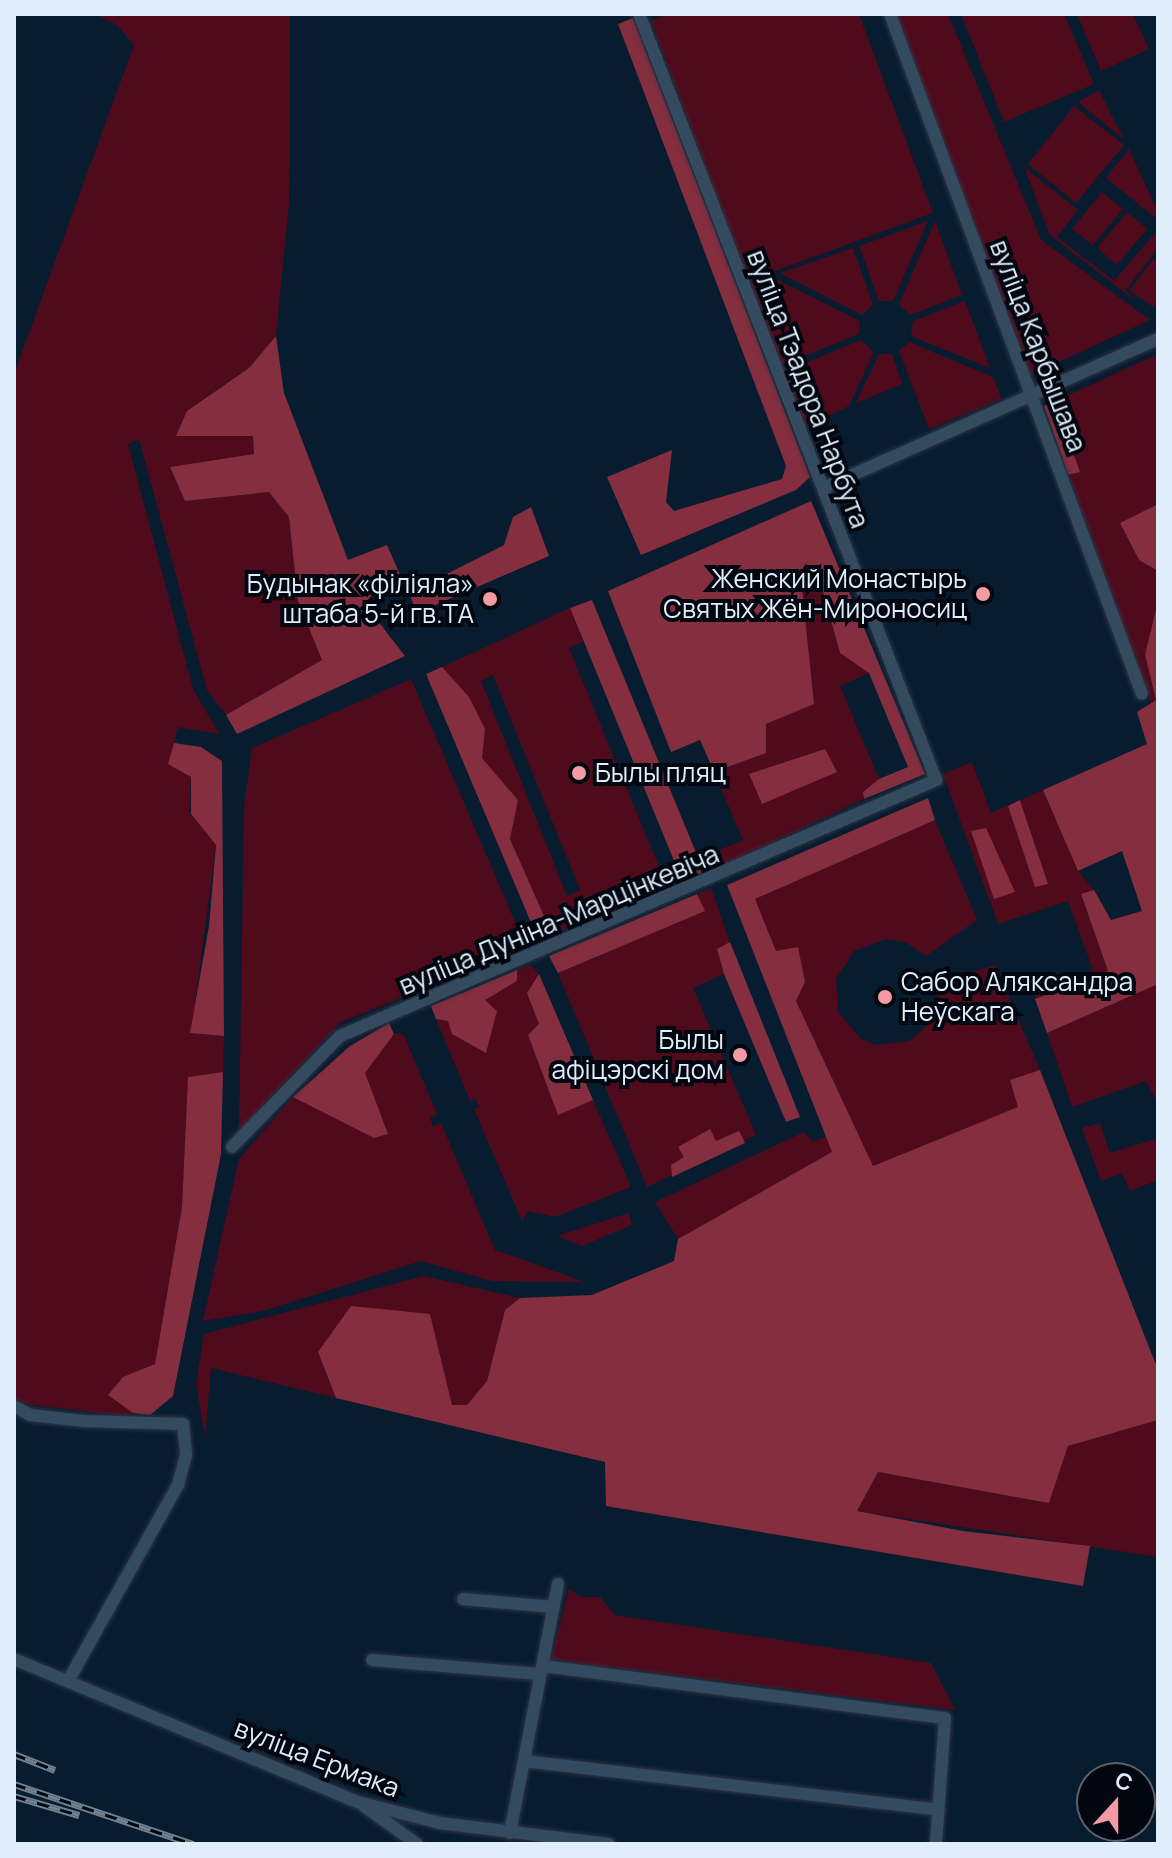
<!DOCTYPE html>
<html>
<head>
<meta charset="utf-8">
<style>
  body { margin:0 }
  #map { position:relative; width:1172px; height:1858px; overflow:hidden; background:#071c2f; font-family:Manrope,sans-serif }
  div>[style] { position:absolute }
  .green>* { inset:0; background:#4f0a1c }
  .forest>* { inset:0; background:#852e3f }
  .roads { filter:drop-shadow(0 0 2px #2d3444) drop-shadow(0 0 2px #2d3444) }
  .minor>* { height:12px; margin:-6px; padding:0 6px; transform-origin:6px; border-radius:6px; background:#334a5f }
  .rail>* { height:7px; margin-top:-3.5px; transform-origin:0; background:repeating-linear-gradient(90deg,#02060e 0 12px,#708192 0 24px); box-sizing:border-box; border-block:2px solid #708192 }
  .dots>* { width:22px; height:22px; translate:-50% -50%; box-sizing:border-box; border:4px solid #02060e; border-radius:50% }
  span { translate:-50% -50%; white-space:nowrap; text-align:center; line-height:1.15; -webkit-text-stroke:8px #02060e; paint-order:stroke }
  .street-label { font-size:26px; color:#e0edfb }
  .poi-label { font-size:26px; color:#e0edfb }
  .right { translate:-100% -50%; text-align:right }
  .left { translate:0 -50%; text-align:left }
  .frame { position:absolute; inset:0; border:16px solid #e0edfb; pointer-events:none }
  .north { position:absolute; left:1076px; top:1762px; width:80px; height:80px; box-sizing:border-box; background:#02060e; border:2px solid #5b626d; border-radius:50%; rotate:21deg; font-size:22px; font-weight:700; line-height:32px; text-align:center; color:#e0edfb }
  .north::after { content:''; display:block; margin:auto; width:28px; height:36px; background:#f49aa5; clip-path:polygon(50% 0,100% 100%,50% 72%,0 100%) }
</style>
</head>
<body>
<div id="map">
  <div class="green">
    <i style="clip-path:polygon(94px 14px,290px 14px,289px 204px,276px 336px,249px 368px,215px 391px,176px 435px,254px 436px,255px 455px,170px 468px,185px 501px,269px 492px,289px 517px,298px 601px,322px 660px,226px 715px,207px 690px,139px 439px,128px 444px,193px 689px,219px 734px,178px 727px,169px 763px,191px 777px,189px 812px,216px 845px,191px 1033px,224px 1036px,223px 1072px,188px 1077px,182px 1207px,155px 1364px,123px 1377px,108px 1395px,133px 1413px,124px 1416px,25px 1404px,14px 1398px,14px 374px,134px 45px,117px 25px)"></i>
    <i style="clip-path:polygon(669px 14px,859px 14px,933px 213px,748px 281px,651px 21px)"></i>
    <i style="clip-path:polygon(893px 14px,948px 14px,1041px 240px,1150px 320px,1030px 375px)"></i>
    <i style="clip-path:polygon(961px 14px,1064px 14px,1094px 84px,1004px 122px)"></i>
    <i style="clip-path:polygon(1077px 14px,1133px 14px,1149px 49px,1101px 71px)"></i>
    <i style="clip-path:polygon(1099px 90px,1124px 140px,1078px 102px)"></i>
    <i style="clip-path:polygon(1074px 106px,1124px 145px,1076px 203px,1028px 164px)"></i>
    <i style="clip-path:polygon(1129px 149px,1158px 212px,1158px 220px,1106px 178px)"></i>
    <i style="clip-path:polygon(1024px 167px,1078px 210px,1057px 237px,1114px 281px,1158px 230px,1158px 248px,1126px 290px,1137px 302px,1050px 235px)"></i>
    <i style="clip-path:polygon(1102px 192px,1123px 209px,1093px 245px,1072px 229px)"></i>
    <i style="clip-path:polygon(1127px 212px,1147px 229px,1117px 265px,1097px 248px)"></i>
    <i style="clip-path:polygon(928px 221px,893px 301px,879px 301px,859px 246px)"></i>
    <i style="clip-path:polygon(935px 221px,962px 295px,910px 315px,899px 304px)"></i>
    <i style="clip-path:polygon(853px 248px,873px 305px,862px 315px,780px 273px)"></i>
    <i style="clip-path:polygon(1153px 259px,1158px 262px,1158px 301px,1153px 307px,1130px 290px)"></i>
    <i style="clip-path:polygon(770px 276px,860px 321px,859px 334px,782px 365px,750px 283px)"></i>
    <i style="clip-path:polygon(965px 301px,990px 368px,911px 336px,913px 321px)"></i>
    <i style="clip-path:polygon(861px 340px,874px 352px,849px 406px,806px 426px,786px 371px)"></i>
    <i style="clip-path:polygon(909px 342px,993px 377px,1002px 399px,929px 429px,899px 351px)"></i>
    <i style="clip-path:polygon(879px 354px,892px 354px,902px 384px,856px 403px)"></i>
    <i style="clip-path:polygon(1158px 354px,1158px 504px,1120px 523px,1139px 560px,1158px 571px,1158px 601px,1145px 655px,1156px 700px,1151px 703px,1044px 406px)"></i>
    <i style="clip-path:polygon(819px 573px,840px 653px,869px 673px,840px 686px,879px 779px,863px 792px,864px 799px,720px 867px,715px 852px,743px 840px,714px 772px,766px 753px,766px 724px,813px 704px,801px 577px)"></i>
    <i style="clip-path:polygon(evenodd,570px 608px,583px 642px,569px 648px,660px 869px,674px 864px,682px 880px,552px 934px,510px 839px,518px 800px,482px 758px,485px 729px,442px 667px,570px 608px,493px 675px,580px 890px,567px 896px,481px 681px,493px 675px)"></i>
    <i style="clip-path:polygon(411px 679px,526px 948px,341px 1022px,239px 1131px,244px 807px,252px 748px)"></i>
    <i style="clip-path:polygon(972px 762px,991px 813px,1043px 790px,1078px 871px,1094px 890px,1081px 895px,1108px 971px,1035px 999px,1035px 992px,1093px 970px,1068px 901px,998px 924px,943px 774px)"></i>
    <i style="clip-path:polygon(935px 820px,977px 920px,926px 956px,905px 942px,887px 939px,854px 951px,836px 979px,838px 1012px,860px 1038px,876px 1045px,910px 1041px,936px 1017px,940px 981px,995px 965px,1040px 1070px,1010px 1080px,1019px 1107px,873px 1166px,796px 1001px,805px 982px,798px 948px,776px 951px,755px 899px)"></i>
    <i style="clip-path:polygon(711px 888px,730px 942px,717px 949px,724px 974px,693px 988px,756px 1135px,647px 1187px,558px 973px,704px 911px,697px 894px)"></i>
    <i style="clip-path:polygon(531px 965px,539px 974px,527px 993px,539px 1024px,558px 1114px,593px 1100px,631px 1187px,555px 1217px,528px 1211px,522px 1221px,474px 1109px,479px 1107px,476px 1099px,470px 1101px,436px 1019px,448px 1021px,517px 981px,517px 970px)"></i>
    <i style="clip-path:polygon(1158px 984px,1158px 1104px,1146px 1081px,1072px 1107px,1047px 1033px)"></i>
    <i style="clip-path:polygon(403px 1033px,437px 1114px,430px 1118px,433px 1126px,441px 1123px,495px 1250px,585px 1282px,492px 1281px,421px 1261px,263px 1311px,203px 1321px,239px 1159px,293px 1097px,374px 1137px,387px 1134px,365px 1073px,394px 1034px)"></i>
    <i style="clip-path:polygon(1100px 1123px,1110px 1153px,1158px 1138px,1158px 1180px,1130px 1191px,1122px 1173px,1101px 1181px,1082px 1128px)"></i>
    <i style="clip-path:polygon(804px 1132px,812px 1141px,827px 1137px,832px 1152px,678px 1239px,655px 1202px)"></i>
    <i style="clip-path:polygon(629px 1213px,632px 1225px,582px 1246px,557px 1236px)"></i>
    <i style="clip-path:polygon(424px 1276px,520px 1298px,505px 1310px,487px 1381px,467px 1405px,452px 1405px,430px 1314px,318px 1352px,336px 1398px,211px 1368px,205px 1437px,196px 1384px,204px 1334px)"></i>
    <i style="clip-path:polygon(1158px 1420px,1158px 1557px,857px 1511px,878px 1472px,1049px 1503px,1068px 1446px)"></i>
    <i style="clip-path:polygon(569px 1589px,581px 1597px,600px 1597px,615px 1615px,931px 1663px,955px 1710px,551px 1660px)"></i>
  </div>
  <div class="forest">
    <i style="clip-path:polygon(633px 18px,810px 477px,796px 490px,641px 555px,607px 477px,672px 450px,666px 502px,674px 511px,782px 479px,786px 466px,618px 24px)"></i>
    <i style="clip-path:polygon(276px 336px,284px 393px,348px 560px,387px 545px,402px 579px,364px 603px,405px 656px,237px 734px,226px 715px,322px 660px,298px 601px,289px 517px,269px 492px,185px 501px,170px 467px,254px 454px,253px 436px,176px 436px,187px 411px,249px 368px)"></i>
    <i style="clip-path:polygon(1055px 401px,1080px 472px,1068px 475px,1044px 406px)"></i>
    <i style="clip-path:polygon(811px 501px,925px 774px,864px 799px,863px 792px,879px 779px,908px 767px,869px 673px,840px 653px,818px 573px,801px 578px,814px 704px,766px 724px,766px 753px,714px 772px,700px 740px,671px 752px,608px 591px)"></i>
    <i style="clip-path:polygon(1158px 504px,1158px 571px,1139px 560px,1120px 523px)"></i>
    <i style="clip-path:polygon(531px 507px,549px 556px,417px 613px,409px 593px,504px 545px,513px 517px)"></i>
    <i style="clip-path:polygon(592px 600px,704px 872px,682px 880px,570px 608px)"></i>
    <i style="clip-path:polygon(1158px 601px,1158px 984px,1047px 1033px,1035px 999px,1108px 971px,1081px 894px,1094px 890px,1111px 920px,1142px 911px,1122px 851px,1078px 871px,1043px 790px,1147px 744px,1137px 712px,1156px 700px,1145px 655px)"></i>
    <i style="clip-path:polygon(442px 667px,469px 697px,485px 729px,482px 758px,518px 800px,510px 839px,552px 934px,538px 939px,426px 674px)"></i>
    <i style="clip-path:polygon(174px 743px,201px 747px,222px 761px,224px 1036px,190px 1033px,209px 926px,216px 845px,191px 814px,191px 777px,168px 764px)"></i>
    <i style="clip-path:polygon(825px 749px,837px 772px,762px 804px,749px 774px)"></i>
    <i style="clip-path:polygon(928px 798px,935px 820px,755px 899px,776px 951px,798px 947px,805px 982px,796px 1001px,873px 1166px,1018px 1107px,1010px 1080px,1040px 1070px,1158px 1370px,1158px 1420px,1068px 1446px,1049px 1503px,878px 1472px,857px 1511px,963px 1531px,1090px 1546px,1083px 1586px,606px 1506px,605px 1462px,336px 1398px,318px 1352px,351px 1306px,430px 1314px,452px 1405px,467px 1405px,487px 1381px,505px 1310px,520px 1298px,592px 1295px,674px 1261px,678px 1239px,832px 1152px,727px 885px)"></i>
    <i style="clip-path:polygon(1020px 800px,1020px 801px,1048px 884px,1035px 887px,1008px 806px)"></i>
    <i style="clip-path:polygon(986px 828px,1015px 892px,994px 899px,971px 831px)"></i>
    <i style="clip-path:polygon(697px 894px,705px 911px,558px 973px,549px 956px)"></i>
    <i style="clip-path:polygon(730px 942px,800px 1117px,786px 1122px,724px 974px,717px 949px)"></i>
    <i style="clip-path:polygon(517px 970px,517px 981px,485px 1000px,497px 1011px,486px 1053px,452px 1034px,448px 1021px,436px 1019px,431px 1006px)"></i>
    <i style="clip-path:polygon(539px 974px,593px 1100px,558px 1115px,528px 1035px,539px 1024px,527px 993px)"></i>
    <i style="clip-path:polygon(389px 1023px,394px 1034px,365px 1073px,388px 1134px,374px 1138px,293px 1097px,350px 1046px)"></i>
    <i style="clip-path:polygon(223px 1072px,221px 1154px,173px 1396px,150px 1415px,133px 1413px,108px 1395px,123px 1377px,155px 1364px,182px 1207px,188px 1077px)"></i>
    <i style="clip-path:polygon(710px 1129px,716px 1141px,739px 1131px,745px 1143px,672px 1177px,671px 1165px,684px 1157px,678px 1147px)"></i>
  </div>
  <div class="roads">
    <div class="minor">
      <i style="left:890px;top:14px;width:725px;rotate:69.67deg"></i>
      <i style="left:823px;top:488px;width:367px;rotate:-24deg"></i>
      <i style="left:232px;top:1147px;width:155px;rotate:-45.8deg"></i>
      <i style="left:340px;top:1036px;width:649px;rotate:-23.24deg"></i>
      <i style="left:936px;top:780px;width:822px;rotate:-111.19deg"></i>
      <i style="left:14px;top:1406px;width:18px;rotate:29deg"></i>
      <i style="left:30px;top:1415px;width:54px;rotate:6.3deg"></i>
      <i style="left:84px;top:1421px;width:99px;rotate:1.7deg"></i>
      <i style="left:183px;top:1424px;width:31px;rotate:84deg"></i>
      <i style="left:186px;top:1455px;width:31px;rotate:105deg"></i>
      <i style="left:178px;top:1485px;width:225px;rotate:119.3deg"></i>
      <i style="left:463px;top:1599px;width:91px;rotate:5deg"></i>
      <i style="left:14px;top:1659px;width:373px;rotate:22.6deg"></i>
      <i style="left:358px;top:1802px;width:85px;rotate:14.4deg"></i>
      <i style="left:440px;top:1823px;width:170px;rotate:7.1deg"></i>
      <i style="left:372px;top:1660px;width:168px;rotate:4.8deg"></i>
      <i style="left:543px;top:1666px;width:405px;rotate:7.4deg"></i>
      <i style="left:945px;top:1718px;width:126px;rotate:94.1deg"></i>
      <i style="left:524px;top:1761px;width:417px;rotate:6.7deg"></i>
      <i style="left:364px;top:1806px;width:65px;rotate:35.6deg"></i>
      <i style="left:510px;top:1833px;width:254px;rotate:-79.1deg"></i>
    </div>
  </div>
  <div class="rail">
    <i style="left:14px;top:1754px;width:44px;rotate:21.3deg"></i>
    <i style="left:14px;top:1784px;width:189px;rotate:18.5deg"></i>
    <i style="left:14px;top:1796px;width:68px;rotate:16.3deg"></i>
  </div>
  <div class="dots">
    <i style="left:983px;top:594px;background:#f49aa5"></i>
    <i style="left:490px;top:599px;background:#f49aa5"></i>
    <i style="left:579px;top:773px;background:#f49aa5"></i>
    <i style="left:885px;top:997px;background:#f49aa5"></i>
    <i style="left:740px;top:1055px;background:#f49aa5"></i>
  </div>
  <div class="street-label">
    <span style="left:1038px;top:346px;rotate:69deg">вуліца Карбышава</span>
    <span style="left:808px;top:389px;rotate:69deg">вуліца Тэадора Нарбута</span>
    <span style="left:559px;top:920px;rotate:-23deg">вуліца Дуніна-Марцінкевіча</span>
    <span style="left:317px;top:1758px;rotate:21deg">вуліца Ермака</span>
  </div>
  <div class="poi-label">
    <span class="right" style="left:967px;top:594px">Женский Монастырь<br>Святых Жён-Мироносиц</span>
    <span class="right" style="left:474px;top:599px">Будынак «філіяла»<br>штаба 5-й гв.ТА</span>
    <span class="left" style="left:595px;top:773px">Былы пляц</span>
    <span class="left" style="left:901px;top:997px">Сабор Аляксандра<br>Неўскага</span>
    <span class="right" style="left:724px;top:1055px">Былы<br>афіцэрскі дом</span>
  </div>
  <div class="frame"></div>
  <div class="north">С</div>
</div>
</body>
</html>
